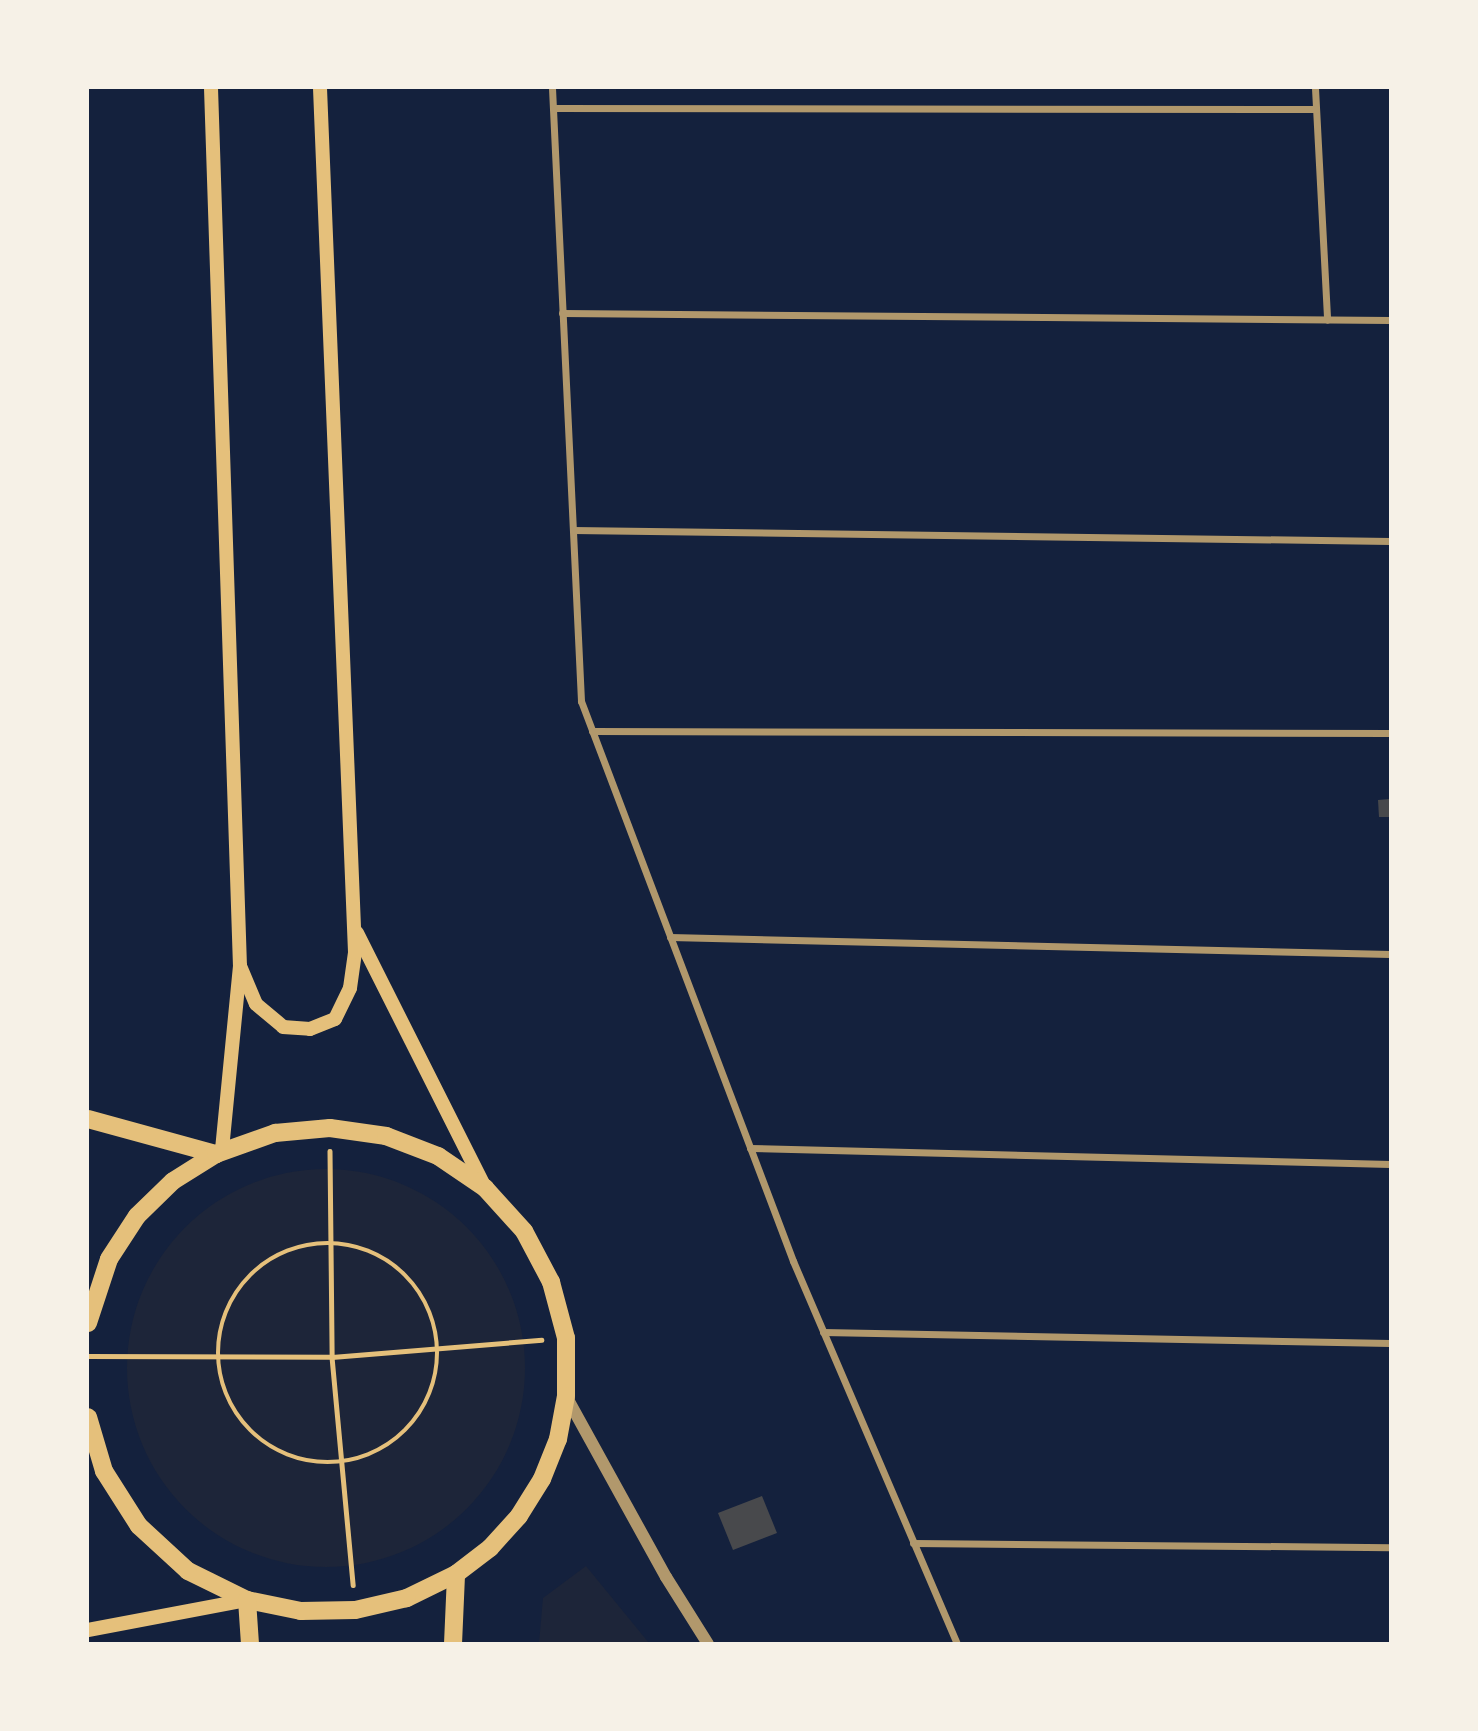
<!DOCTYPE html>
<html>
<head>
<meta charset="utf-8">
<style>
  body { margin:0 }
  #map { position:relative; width:1478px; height:1731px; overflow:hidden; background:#14213d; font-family:Montserrat,sans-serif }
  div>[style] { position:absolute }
  .green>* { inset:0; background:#1d2539 }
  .round { border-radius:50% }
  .building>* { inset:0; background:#48494c }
  .path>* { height:4.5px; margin:-2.25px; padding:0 2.25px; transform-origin:2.25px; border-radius:2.25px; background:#e5c07b }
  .path>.ring { margin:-2.25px; padding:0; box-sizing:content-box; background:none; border:4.5px solid #e5c07b; border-radius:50% }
  .minor>* { height:7px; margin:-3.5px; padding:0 3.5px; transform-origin:3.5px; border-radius:3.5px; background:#b1986c }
  .tertiary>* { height:12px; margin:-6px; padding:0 6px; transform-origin:6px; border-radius:6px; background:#b1986c }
  .secondary>* { height:14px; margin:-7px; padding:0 7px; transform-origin:7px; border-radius:7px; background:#e5c07b }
  .primary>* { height:18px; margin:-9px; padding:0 9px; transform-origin:9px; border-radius:9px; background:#e5c07b }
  span { translate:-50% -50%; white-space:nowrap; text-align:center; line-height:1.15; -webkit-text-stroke:7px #f6f1e7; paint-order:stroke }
  .frame { position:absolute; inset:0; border:89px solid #f6f1e7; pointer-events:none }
</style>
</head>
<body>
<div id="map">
  <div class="green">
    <i class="round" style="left:127px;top:1169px;width:398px;height:398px"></i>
    <i style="clip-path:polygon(586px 1566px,649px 1643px,539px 1643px,543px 1598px)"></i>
  </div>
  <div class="building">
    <i style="clip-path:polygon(1390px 799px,1390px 817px,1379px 817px,1378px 800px)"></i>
    <i style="clip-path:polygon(762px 1496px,777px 1533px,733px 1550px,718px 1513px)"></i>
  </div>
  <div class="path">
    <i style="left:330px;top:1151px;width:206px;rotate:89.4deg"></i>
    <i style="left:332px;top:1357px;width:229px;rotate:84.7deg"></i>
    <i class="ring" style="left:218px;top:1243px;width:215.5px;height:215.5px"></i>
    <i style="left:88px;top:1356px;width:244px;rotate:0.2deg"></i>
    <i style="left:332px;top:1357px;width:210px;rotate:-4.7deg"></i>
  </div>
  <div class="minor">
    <i style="left:552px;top:88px;width:614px;rotate:87.29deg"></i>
    <i style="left:581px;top:701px;width:599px;rotate:69.26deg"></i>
    <i style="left:793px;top:1261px;width:417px;rotate:66.8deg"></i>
    <i style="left:1315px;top:88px;width:232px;rotate:87deg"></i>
    <i style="left:553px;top:108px;width:763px;rotate:0.08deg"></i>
    <i style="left:562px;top:313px;width:828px;rotate:0.48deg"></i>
    <i style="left:573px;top:530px;width:817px;rotate:0.77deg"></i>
    <i style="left:592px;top:731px;width:798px;rotate:0.14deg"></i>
    <i style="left:670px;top:937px;width:720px;rotate:1.35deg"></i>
    <i style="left:750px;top:1148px;width:640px;rotate:1.43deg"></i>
    <i style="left:823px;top:1332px;width:567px;rotate:1.11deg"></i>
    <i style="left:913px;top:1543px;width:477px;rotate:0.5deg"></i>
  </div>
  <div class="tertiary">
    <i style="left:566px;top:1396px;width:207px;rotate:61.1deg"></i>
    <i style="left:666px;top:1577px;width:79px;rotate:57.9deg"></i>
  </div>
  <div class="secondary">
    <i style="left:211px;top:88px;width:878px;rotate:88.11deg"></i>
    <i style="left:240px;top:966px;width:185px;rotate:95.6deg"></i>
    <i style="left:357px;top:933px;width:284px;rotate:63.3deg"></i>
    <i style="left:240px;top:966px;width:41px;rotate:67.2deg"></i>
    <i style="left:256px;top:1004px;width:35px;rotate:40deg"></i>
    <i style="left:283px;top:1027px;width:27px;rotate:4deg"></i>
    <i style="left:310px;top:1029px;width:27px;rotate:-22deg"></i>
    <i style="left:335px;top:1019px;width:34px;rotate:-64deg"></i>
    <i style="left:350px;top:988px;width:36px;rotate:-82deg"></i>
    <i style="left:355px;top:952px;width:865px;rotate:-92.32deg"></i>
    <i style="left:88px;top:1630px;width:162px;rotate:-10.7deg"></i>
  </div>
  <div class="primary">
    <i style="left:88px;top:1119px;width:133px;rotate:15.3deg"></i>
    <i style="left:88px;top:1323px;width:67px;rotate:-71.8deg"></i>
    <i style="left:109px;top:1259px;width:51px;rotate:-56.9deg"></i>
    <i style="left:137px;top:1216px;width:50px;rotate:-44.2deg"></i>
    <i style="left:173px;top:1181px;width:51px;rotate:-32.1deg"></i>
    <i style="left:216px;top:1154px;width:63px;rotate:-19.6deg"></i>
    <i style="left:275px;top:1133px;width:55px;rotate:-5.2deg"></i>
    <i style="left:330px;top:1128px;width:57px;rotate:8.1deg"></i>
    <i style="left:386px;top:1136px;width:56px;rotate:21deg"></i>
    <i style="left:438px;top:1156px;width:57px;rotate:34.2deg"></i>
    <i style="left:485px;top:1188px;width:58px;rotate:47.8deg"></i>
    <i style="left:524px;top:1231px;width:58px;rotate:62.1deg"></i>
    <i style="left:551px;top:1282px;width:58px;rotate:75deg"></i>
    <i style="left:566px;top:1338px;width:58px;rotate:90deg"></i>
    <i style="left:566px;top:1396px;width:44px;rotate:100.5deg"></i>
    <i style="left:558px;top:1439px;width:43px;rotate:111.8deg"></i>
    <i style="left:542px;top:1479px;width:44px;rotate:121.9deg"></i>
    <i style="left:519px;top:1516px;width:43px;rotate:132.2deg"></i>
    <i style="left:490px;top:1548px;width:43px;rotate:142.6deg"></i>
    <i style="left:456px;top:1574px;width:55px;rotate:153.9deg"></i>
    <i style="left:407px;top:1598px;width:53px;rotate:167deg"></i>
    <i style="left:355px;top:1610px;width:54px;rotate:178.9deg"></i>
    <i style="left:301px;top:1611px;width:55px;rotate:-168.5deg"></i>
    <i style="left:247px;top:1600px;width:66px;rotate:-153.8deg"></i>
    <i style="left:188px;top:1571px;width:67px;rotate:-137.4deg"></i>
    <i style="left:139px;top:1526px;width:65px;rotate:-122.5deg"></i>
    <i style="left:104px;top:1471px;width:56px;rotate:-106.5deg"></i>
    <i style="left:247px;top:1600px;width:44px;rotate:86.1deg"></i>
    <i style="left:453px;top:1644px;width:70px;rotate:-87.5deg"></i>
  </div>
  <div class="frame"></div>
</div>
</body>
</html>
